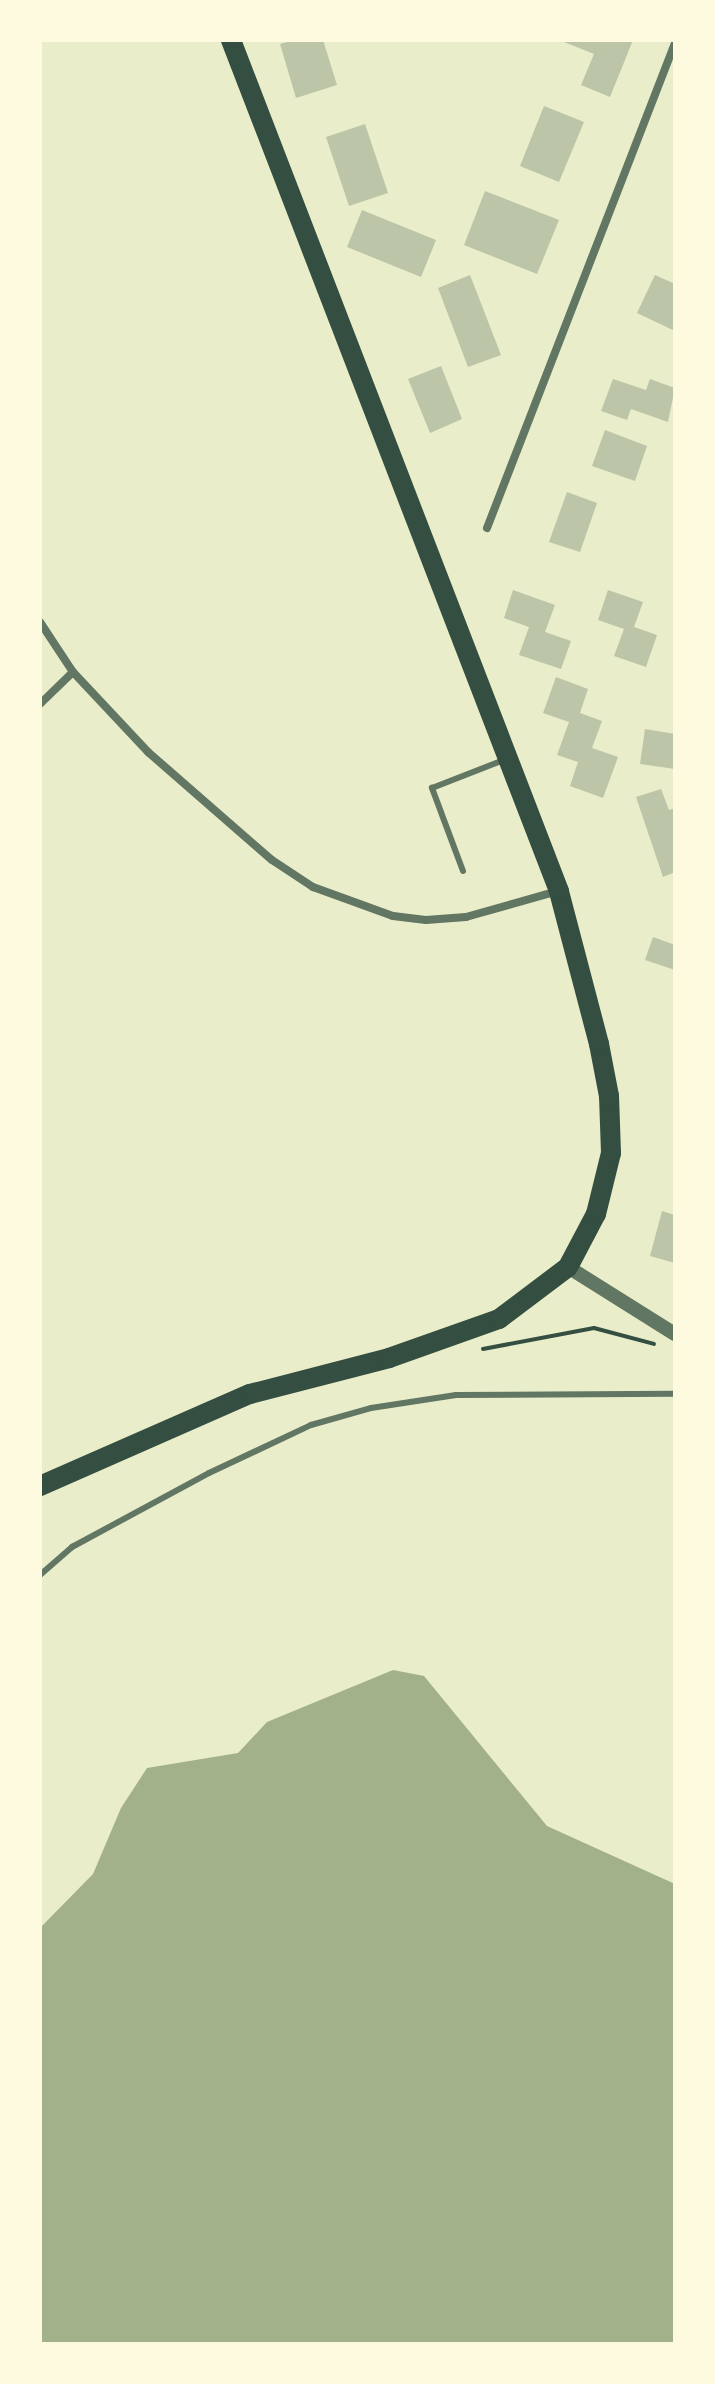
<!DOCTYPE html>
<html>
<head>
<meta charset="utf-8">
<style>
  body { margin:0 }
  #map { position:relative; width:715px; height:2384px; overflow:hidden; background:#e9edc9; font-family:Figtree,sans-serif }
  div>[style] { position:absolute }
  .water>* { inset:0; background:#a3b18a }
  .building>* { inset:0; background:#bcc5a7 }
  .path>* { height:4px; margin:-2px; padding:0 2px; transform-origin:2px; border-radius:2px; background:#344e41 }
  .service>* { height:6px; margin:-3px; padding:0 3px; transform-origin:3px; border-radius:3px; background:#617663 }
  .minor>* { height:8px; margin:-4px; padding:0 4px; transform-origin:4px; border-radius:4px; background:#617663 }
  .tertiary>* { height:14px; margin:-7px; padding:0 7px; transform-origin:7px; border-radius:7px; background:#617663 }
  .primary>* { height:20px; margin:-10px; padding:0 10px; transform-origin:10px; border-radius:10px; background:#344e41 }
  span { translate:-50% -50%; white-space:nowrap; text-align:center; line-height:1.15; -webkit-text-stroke:6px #fefae0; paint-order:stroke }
  .frame { position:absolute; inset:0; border:42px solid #fefae0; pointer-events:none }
</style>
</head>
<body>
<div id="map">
  <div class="water">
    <i style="clip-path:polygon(393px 1670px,424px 1676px,547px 1826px,675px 1884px,675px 2344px,40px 2344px,40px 1928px,93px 1874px,121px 1808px,147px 1768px,238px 1753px,267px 1722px)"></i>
  </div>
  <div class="building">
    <i style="clip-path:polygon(294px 40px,323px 40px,337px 85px,296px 98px,280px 44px)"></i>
    <i style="clip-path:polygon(559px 40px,633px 40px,610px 97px,581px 85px,594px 54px)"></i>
    <i style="clip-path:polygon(544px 106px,584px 122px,559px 182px,520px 166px)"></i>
    <i style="clip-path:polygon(365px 124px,388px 193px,349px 206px,326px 137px)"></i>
    <i style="clip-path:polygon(485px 191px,559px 220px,537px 274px,464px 245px)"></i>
    <i style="clip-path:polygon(362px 210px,436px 240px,421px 277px,347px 247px)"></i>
    <i style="clip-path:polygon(470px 275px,501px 355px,468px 367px,438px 288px)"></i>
    <i style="clip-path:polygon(655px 275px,675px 284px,675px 331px,637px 313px)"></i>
    <i style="clip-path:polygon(441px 366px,462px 419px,430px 433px,408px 379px)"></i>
    <i style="clip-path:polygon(613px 379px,646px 390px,650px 379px,675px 388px,668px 422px,631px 409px,627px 420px,601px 411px)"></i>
    <i style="clip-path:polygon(605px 430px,647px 446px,635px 481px,592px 466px)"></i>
    <i style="clip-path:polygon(567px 492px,597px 503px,580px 552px,549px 542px)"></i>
    <i style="clip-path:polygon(513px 590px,555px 605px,545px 632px,571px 641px,561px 669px,519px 655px,529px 627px,504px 618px)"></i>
    <i style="clip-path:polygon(608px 590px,643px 602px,634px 627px,657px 635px,646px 667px,614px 656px,624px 629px,598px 620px)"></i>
    <i style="clip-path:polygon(556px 677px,588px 689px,580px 713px,602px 721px,592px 748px,618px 757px,603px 798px,570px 786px,578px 762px,557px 755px,569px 722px,543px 713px)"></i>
    <i style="clip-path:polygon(645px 729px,675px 734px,675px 769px,640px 764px)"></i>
    <i style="clip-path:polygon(661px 789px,669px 810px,675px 808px,675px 872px,663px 877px,636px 797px)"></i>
    <i style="clip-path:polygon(653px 937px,675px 945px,675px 970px,645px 960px)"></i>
    <i style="clip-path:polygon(662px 1211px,675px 1215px,675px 1263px,650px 1256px)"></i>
  </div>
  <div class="path">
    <i style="left:483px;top:1349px;width:113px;rotate:-10.7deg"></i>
    <i style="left:594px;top:1328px;width:62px;rotate:14.9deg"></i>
  </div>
  <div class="service">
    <i style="left:463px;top:871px;width:89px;rotate:-110.5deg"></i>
    <i style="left:432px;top:788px;width:77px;rotate:-21.3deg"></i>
    <i style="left:40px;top:1575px;width:43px;rotate:-41.2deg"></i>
    <i style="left:72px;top:1547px;width:156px;rotate:-28.4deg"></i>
    <i style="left:209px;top:1473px;width:113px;rotate:-25.2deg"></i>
    <i style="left:311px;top:1425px;width:62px;rotate:-15.8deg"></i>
    <i style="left:371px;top:1408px;width:86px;rotate:-8.7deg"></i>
    <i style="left:456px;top:1395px;width:219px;rotate:-0.3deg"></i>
  </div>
  <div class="minor">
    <i style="left:487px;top:528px;width:520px;rotate:-68.81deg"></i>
    <i style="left:40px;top:622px;width:60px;rotate:56.6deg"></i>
    <i style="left:73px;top:672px;width:110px;rotate:46.8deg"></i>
    <i style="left:148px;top:752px;width:164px;rotate:41.1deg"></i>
    <i style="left:272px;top:860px;width:49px;rotate:33.4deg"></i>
    <i style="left:313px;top:887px;width:85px;rotate:19.9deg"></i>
    <i style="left:393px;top:916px;width:33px;rotate:7deg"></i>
    <i style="left:426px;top:920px;width:40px;rotate:-4.3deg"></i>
    <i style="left:466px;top:917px;width:96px;rotate:-15.8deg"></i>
    <i style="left:40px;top:704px;width:46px;rotate:-44.1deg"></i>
  </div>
  <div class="tertiary">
    <i style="left:568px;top:1267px;width:126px;rotate:32.1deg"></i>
  </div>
  <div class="primary">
    <i style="left:40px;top:1486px;width:229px;rotate:-23.7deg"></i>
    <i style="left:250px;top:1394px;width:144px;rotate:-14.5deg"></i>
    <i style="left:389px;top:1358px;width:117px;rotate:-19.5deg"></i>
    <i style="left:499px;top:1319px;width:86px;rotate:-37deg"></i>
    <i style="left:568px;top:1267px;width:60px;rotate:-62.2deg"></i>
    <i style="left:596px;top:1214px;width:63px;rotate:-76.2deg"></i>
    <i style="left:611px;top:1153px;width:57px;rotate:-92deg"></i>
    <i style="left:609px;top:1096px;width:53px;rotate:-100.9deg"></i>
    <i style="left:599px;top:1044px;width:158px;rotate:-104.7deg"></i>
    <i style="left:559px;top:891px;width:912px;rotate:-111.08deg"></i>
  </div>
  <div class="frame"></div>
</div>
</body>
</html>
